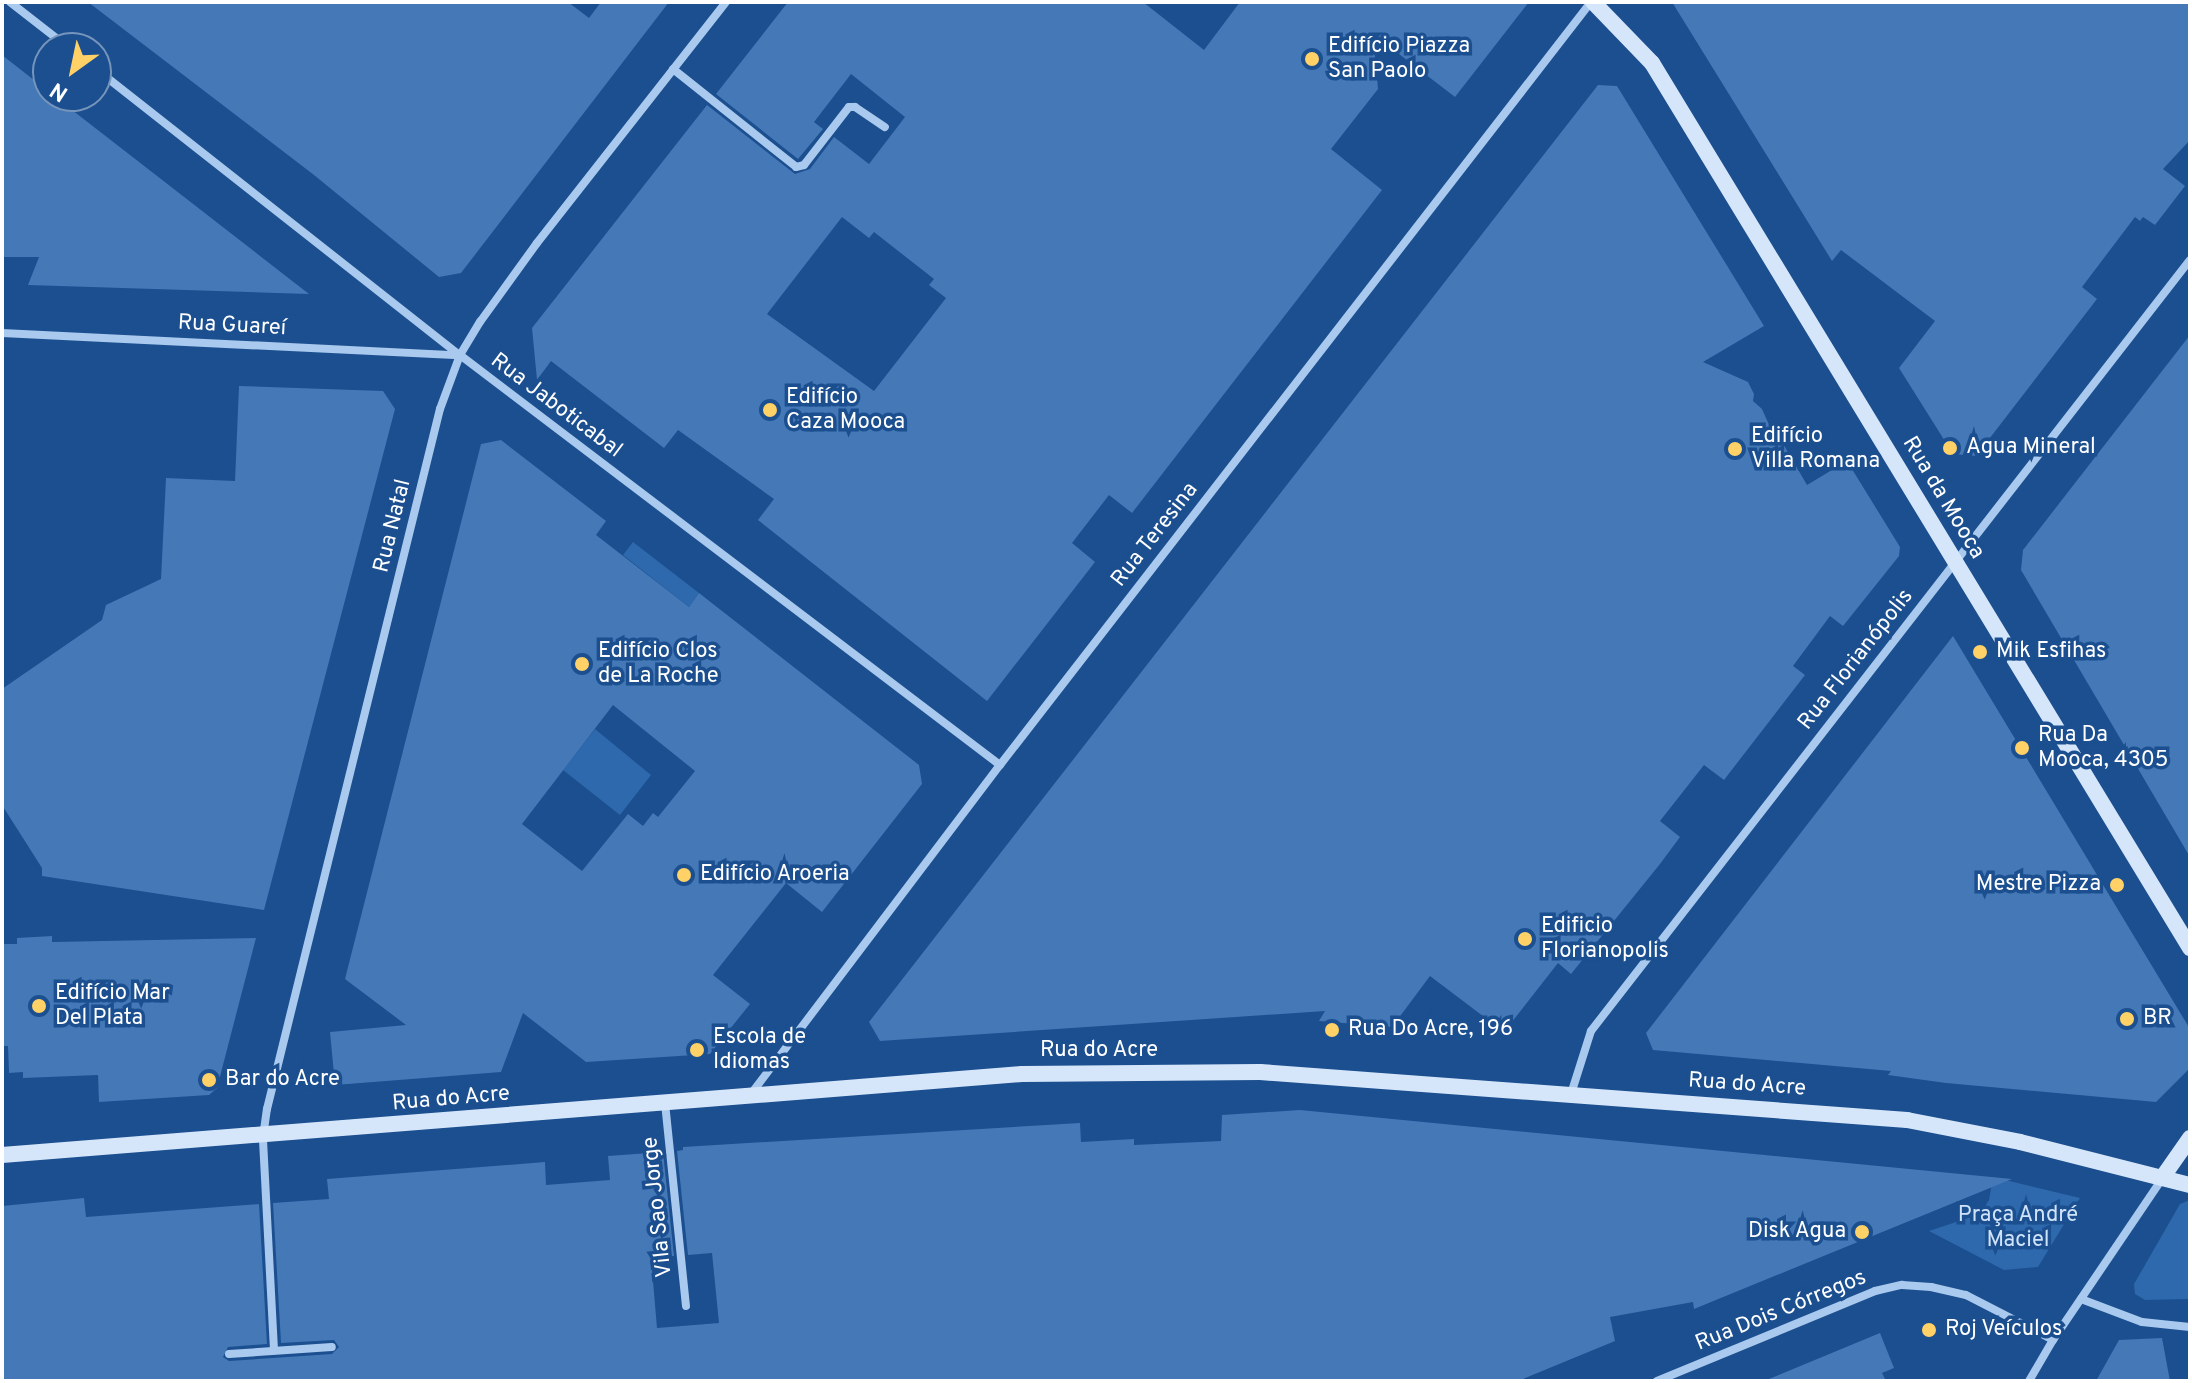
<!DOCTYPE html>
<html>
<head>
<meta charset="utf-8">
<style>
  body { margin:0 }
  #map { position:relative; width:2192px; height:1383px; overflow:hidden; background:#1b4f8f; font-family:Overpass,sans-serif }
  div>[style] { position:absolute }
  .green>* { inset:0; background:#2e69ad }
  .building>* { inset:0; background:#4478b7 }
  .minor>* { height:8px; margin:-4px; padding:0 4px; transform-origin:4px; border-radius:4px; background:#a9c9ee }
  .secondary>* { height:16px; margin:-8px; padding:0 8px; transform-origin:8px; border-radius:8px; background:#d6e6fa }
  .dots>* { width:22px; height:22px; translate:-50% -50%; box-sizing:border-box; border:4px solid #1b4f8f; border-radius:50% }
  span { translate:-50% -50%; white-space:nowrap; text-align:center; line-height:1.15; -webkit-text-stroke:7px #1b4f8f; paint-order:stroke }
  .poi-label { font-size:22px; color:#fff }
  .left { translate:0 -50%; text-align:left }
  .right { translate:-100% -50%; text-align:right }
  .street-label { font-size:22px; color:#fff }
  .park-label { font-size:22px; color:#cfe3fa }
  .frame { position:absolute; inset:0; border:4px solid #fff; pointer-events:none }
  .north { position:absolute; left:32px; top:32px; width:80px; height:80px; box-sizing:border-box; background:#1b4f8f; border:2px solid #7695bc; border-radius:50%; rotate:213deg; font-size:22px; font-weight:700; line-height:32px; text-align:center; color:#fff }
  .north::after { content:''; display:block; margin:auto; width:28px; height:36px; background:#ffd166; clip-path:polygon(50% 0,100% 100%,50% 72%,0 100%) }
</style>
</head>
<body>
<div id="map">
  <div class="green">
    <i style="clip-path:polygon(633px 542px,699px 593px,689px 607px,623px 555px)"></i>
    <i style="clip-path:polygon(595px 729px,651px 775px,620px 815px,563px 770px)"></i>
    <i style="clip-path:polygon(1993px 1177px,2080px 1198px,2038px 1267px,2004px 1270px,1929px 1231px,1980px 1214px,1989px 1200px)"></i>
    <i style="clip-path:polygon(2190px 1200px,2190px 1299px,2145px 1300px,2135px 1294px,2134px 1284px,2180px 1204px)"></i>
  </div>
  <div class="building">
    <i style="clip-path:polygon(88px 2px,568px 2px,589px 18px,601px 2px,669px 2px,461px 273px,439px 277px,314px 175px)"></i>
    <i style="clip-path:polygon(evenodd,788px 2px,1143px 2px,1204px 50px,1240px 2px,1529px 2px,1455px 97px,1373px 34px,1378px 89px,1331px 149px,1382px 190px,1132px 513px,1109px 495px,1072px 543px,1095px 562px,987px 701px,758px 520px,774px 499px,678px 430px,664px 448px,551px 361px,537px 380px,532px 328px,707px 105px,795px 174px,810px 169px,834px 137px,869px 164px,905px 117px,851px 74px,814px 122px,823px 129px,798px 159px,716px 94px,788px 2px,842px 217px,869px 238px,874px 232px,934px 279px,929px 285px,946px 298px,874px 391px,767px 314px,842px 217px)"></i>
    <i style="clip-path:polygon(1672px 2px,2190px 2px,2190px 140px,2163px 169px,2185px 186px,2155px 225px,2143px 217px,2140px 221px,2135px 217px,2082px 287px,2097px 299px,1976px 456px,1953px 454px,1899px 368px,1935px 321px,1841px 250px,1832px 261px)"></i>
    <i style="clip-path:polygon(2px 55px,48px 91px,48px 96px,54px 96px,309px 294px,28px 285px,39px 257px,2px 257px)"></i>
    <i style="clip-path:polygon(1598px 85px,1617px 86px,1764px 326px,1703px 362px,1748px 382px,1754px 394px,1753px 401px,1762px 409px,1774px 436px,1782px 442px,1807px 485px,1847px 461px,1900px 547px,1899px 556px,1843px 626px,1830px 616px,1793px 666px,1805px 675px,1724px 780px,1704px 765px,1660px 821px,1680px 837px,1660px 864px,1571px 974px,1558px 963px,1504px 1032px,1430px 976px,1392px 1027px,1319px 1021px,1325px 1011px,880px 1041px,869px 1022px)"></i>
    <i style="clip-path:polygon(2190px 335px,2190px 857px,2021px 570px,2023px 550px)"></i>
    <i style="clip-path:polygon(239px 386px,383px 391px,395px 409px,264px 910px,42px 876px,42px 868px,2px 805px,2px 689px,102px 620px,106px 605px,161px 579px,166px 478px,235px 481px)"></i>
    <i style="clip-path:polygon(evenodd,501px 440px,606px 521px,596px 535px,689px 607px,699px 593px,919px 765px,922px 784px,822px 912px,786px 883px,713px 975px,750px 1004px,710px 1054px,586px 1062px,523px 1013px,501px 1072px,335px 1085px,330px 1032px,406px 1025px,345px 979px,481px 444px,501px 440px,613px 705px,695px 771px,658px 817px,653px 813px,643px 826px,628px 814px,582px 871px,522px 824px,613px 705px)"></i>
    <i style="clip-path:polygon(1953px 636px,2190px 1029px,2190px 1068px,2156px 1102px,1946px 1083px,1888px 1075px,1891px 1071px,1653px 1050px,1646px 1033px)"></i>
    <i style="clip-path:polygon(52px 936px,52px 942px,256px 938px,217px 1088px,209px 1095px,99px 1102px,98px 1075px,23px 1078px,23px 1072px,9px 1073px,8px 1046px,2px 1046px,4px 944px,17px 944px,17px 938px)"></i>
    <i style="clip-path:polygon(1300px 1110px,2012px 1179px,1694px 1309px,1693px 1302px,1610px 1317px,1615px 1341px,1518px 1381px,2px 1381px,2px 1206px,84px 1198px,86px 1217px,259px 1204px,267px 1344px,228px 1347px,223px 1357px,229px 1361px,332px 1354px,339px 1347px,334px 1340px,281px 1343px,273px 1203px,329px 1199px,327px 1179px,545px 1162px,546px 1185px,610px 1180px,608px 1156px,663px 1152px,674px 1256px,651px 1257px,657px 1328px,719px 1323px,712px 1253px,688px 1255px,677px 1151px,683px 1150px,683px 1147px,1080px 1123px,1081px 1142px,1134px 1139px,1134px 1145px,1221px 1141px,1222px 1115px)"></i>
    <i style="clip-path:polygon(1880px 1333px,1894px 1368px,1882px 1373px,1886px 1381px,1764px 1381px)"></i>
    <i style="clip-path:polygon(2162px 1338px,2170px 1381px,2096px 1381px,2119px 1340px)"></i>
  </div>
  <div class="minor">
    <i style="left:10px;top:2px;width:75px;rotate:37.9deg"></i>
    <i style="left:96px;top:69px;width:463px;rotate:38.2deg"></i>
    <i style="left:460px;top:355px;width:678px;rotate:37.21deg"></i>
    <i style="left:673px;top:69px;width:157px;rotate:38.5deg"></i>
    <i style="left:796px;top:167px;width:8px;rotate:-14deg"></i>
    <i style="left:804px;top:165px;width:73px;rotate:-52.2deg"></i>
    <i style="left:849px;top:107px;width:6px"></i>
    <i style="left:855px;top:107px;width:36px;rotate:34deg"></i>
    <i style="left:2px;top:333px;width:458px;rotate:2.8deg"></i>
    <i style="left:751px;top:1094px;width:413px;rotate:-52.9deg"></i>
    <i style="left:1000px;top:765px;width:965px;rotate:-52.24deg"></i>
    <i style="left:1571px;top:1094px;width:66px;rotate:-72.4deg"></i>
    <i style="left:1591px;top:1031px;width:976px;rotate:-52.16deg"></i>
    <i style="left:665px;top:1103px;width:204px;rotate:84.1deg"></i>
    <i style="left:2081px;top:1299px;width:65px;rotate:20.7deg"></i>
    <i style="left:2142px;top:1322px;width:48px;rotate:5.9deg"></i>
    <i style="left:274px;top:1350px;width:213px;rotate:-93deg"></i>
    <i style="left:263px;top:1137px;width:28px;rotate:-82deg"></i>
    <i style="left:267px;top:1109px;width:721px;rotate:-76.12deg"></i>
    <i style="left:440px;top:409px;width:58px;rotate:-69.7deg"></i>
    <i style="left:460px;top:355px;width:39px;rotate:-59deg"></i>
    <i style="left:480px;top:322px;width:97px;rotate:-54.2deg"></i>
    <i style="left:537px;top:243px;width:306px;rotate:-51.9deg"></i>
    <i style="left:229px;top:1354px;width:103px;rotate:-3.9deg"></i>
    <i style="left:1657px;top:1381px;width:236px;rotate:-22.4deg"></i>
    <i style="left:1875px;top:1291px;width:28px;rotate:-13deg"></i>
    <i style="left:1902px;top:1285px;width:29px;rotate:4deg"></i>
    <i style="left:1931px;top:1287px;width:36px;rotate:13deg"></i>
    <i style="left:1966px;top:1295px;width:98px;rotate:27.3deg"></i>
    <i style="left:2029px;top:1381px;width:48px;rotate:-59.7deg"></i>
    <i style="left:2053px;top:1340px;width:194px;rotate:-55.9deg"></i>
  </div>
  <div class="secondary">
    <i style="left:1593px;top:2px;width:85px;rotate:46deg"></i>
    <i style="left:1652px;top:63px;width:1036px;rotate:58.7deg"></i>
    <i style="left:2px;top:1155px;width:1023px;rotate:-4.54deg"></i>
    <i style="left:1022px;top:1074px;width:238px;rotate:-0.5deg"></i>
    <i style="left:1260px;top:1072px;width:649px;rotate:4.24deg"></i>
    <i style="left:1907px;top:1120px;width:115px;rotate:11deg"></i>
    <i style="left:2020px;top:1142px;width:175px;rotate:14.2deg"></i>
    <i style="left:2162px;top:1178px;width:49px;rotate:-55deg"></i>
  </div>
  <div class="dots">
    <i style="left:1312px;top:59px;background:#ffd166"></i>
    <i style="left:770px;top:410px;background:#ffd166"></i>
    <i style="left:1950px;top:448px;background:#ffd166"></i>
    <i style="left:1735px;top:449px;background:#ffd166"></i>
    <i style="left:1980px;top:652px;background:#ffd166"></i>
    <i style="left:582px;top:664px;background:#ffd166"></i>
    <i style="left:2022px;top:748px;background:#ffd166"></i>
    <i style="left:684px;top:875px;background:#ffd166"></i>
    <i style="left:2117px;top:885px;background:#ffd166"></i>
    <i style="left:1525px;top:939px;background:#ffd166"></i>
    <i style="left:39px;top:1006px;background:#ffd166"></i>
    <i style="left:2127px;top:1019px;background:#ffd166"></i>
    <i style="left:1332px;top:1030px;background:#ffd166"></i>
    <i style="left:697px;top:1050px;background:#ffd166"></i>
    <i style="left:209px;top:1080px;background:#ffd166"></i>
    <i style="left:1862px;top:1232px;background:#ffd166"></i>
    <i style="left:1929px;top:1330px;background:#ffd166"></i>
  </div>
  <div class="poi-label">
    <span class="left" style="left:1328px;top:59px">Edifício Piazza<br>San Paolo</span>
    <span class="left" style="left:786px;top:410px">Edifício<br>Caza Mooca</span>
    <span class="left" style="left:1751px;top:449px">Edifício<br>Villa Romana</span>
    <span class="left" style="left:1966px;top:448px">Agua Mineral</span>
    <span class="left" style="left:598px;top:664px">Edifício Clos<br>de La Roche</span>
    <span class="left" style="left:1996px;top:652px">Mik Esfihas</span>
    <span class="left" style="left:2038px;top:748px">Rua Da<br>Mooca, 4305</span>
    <span class="left" style="left:700px;top:875px">Edifício Aroeria</span>
    <span class="right" style="left:2101px;top:885px">Mestre Pizza</span>
    <span class="left" style="left:1541px;top:939px">Edificio<br>Florianopolis</span>
    <span class="left" style="left:55px;top:1006px">Edifício Mar<br>Del Plata</span>
    <span class="left" style="left:2143px;top:1019px">BR</span>
    <span class="left" style="left:1348px;top:1030px">Rua Do Acre, 196</span>
    <span class="left" style="left:713px;top:1050px">Escola de<br>Idiomas</span>
    <span class="left" style="left:225px;top:1080px">Bar do Acre</span>
    <span class="right" style="left:1846px;top:1232px">Disk Agua</span>
    <span class="left" style="left:1945px;top:1330px">Roj Veículos</span>
  </div>
  <div class="street-label">
    <span style="left:232px;top:326px;rotate:3deg">Rua Guareí</span>
    <span style="left:556px;top:406px;rotate:37deg">Rua Jaboticabal</span>
    <span style="left:1943px;top:498px;rotate:59deg">Rua da Mooca</span>
    <span style="left:393px;top:526px;rotate:-76deg">Rua Natal</span>
    <span style="left:1155px;top:535px;rotate:-52deg">Rua Teresina</span>
    <span style="left:1856px;top:660px;rotate:-52deg">Rua Florianópolis</span>
    <span style="left:1099px;top:1051px">Rua do Acre</span>
    <span style="left:1747px;top:1085px;rotate:4deg">Rua do Acre</span>
    <span style="left:451px;top:1099px;rotate:-5deg">Rua do Acre</span>
    <span style="left:658px;top:1207px;rotate:-96deg">Vila Sao Jorge</span>
    <span style="left:1781px;top:1311px;rotate:-22deg">Rua Dois Córregos</span>
  </div>
  <div class="park-label">
    <span style="left:2018px;top:1228px">Praça André<br>Maciel</span>
  </div>
  <div class="frame"></div>
  <div class="north">N</div>
</div>
</body>
</html>
